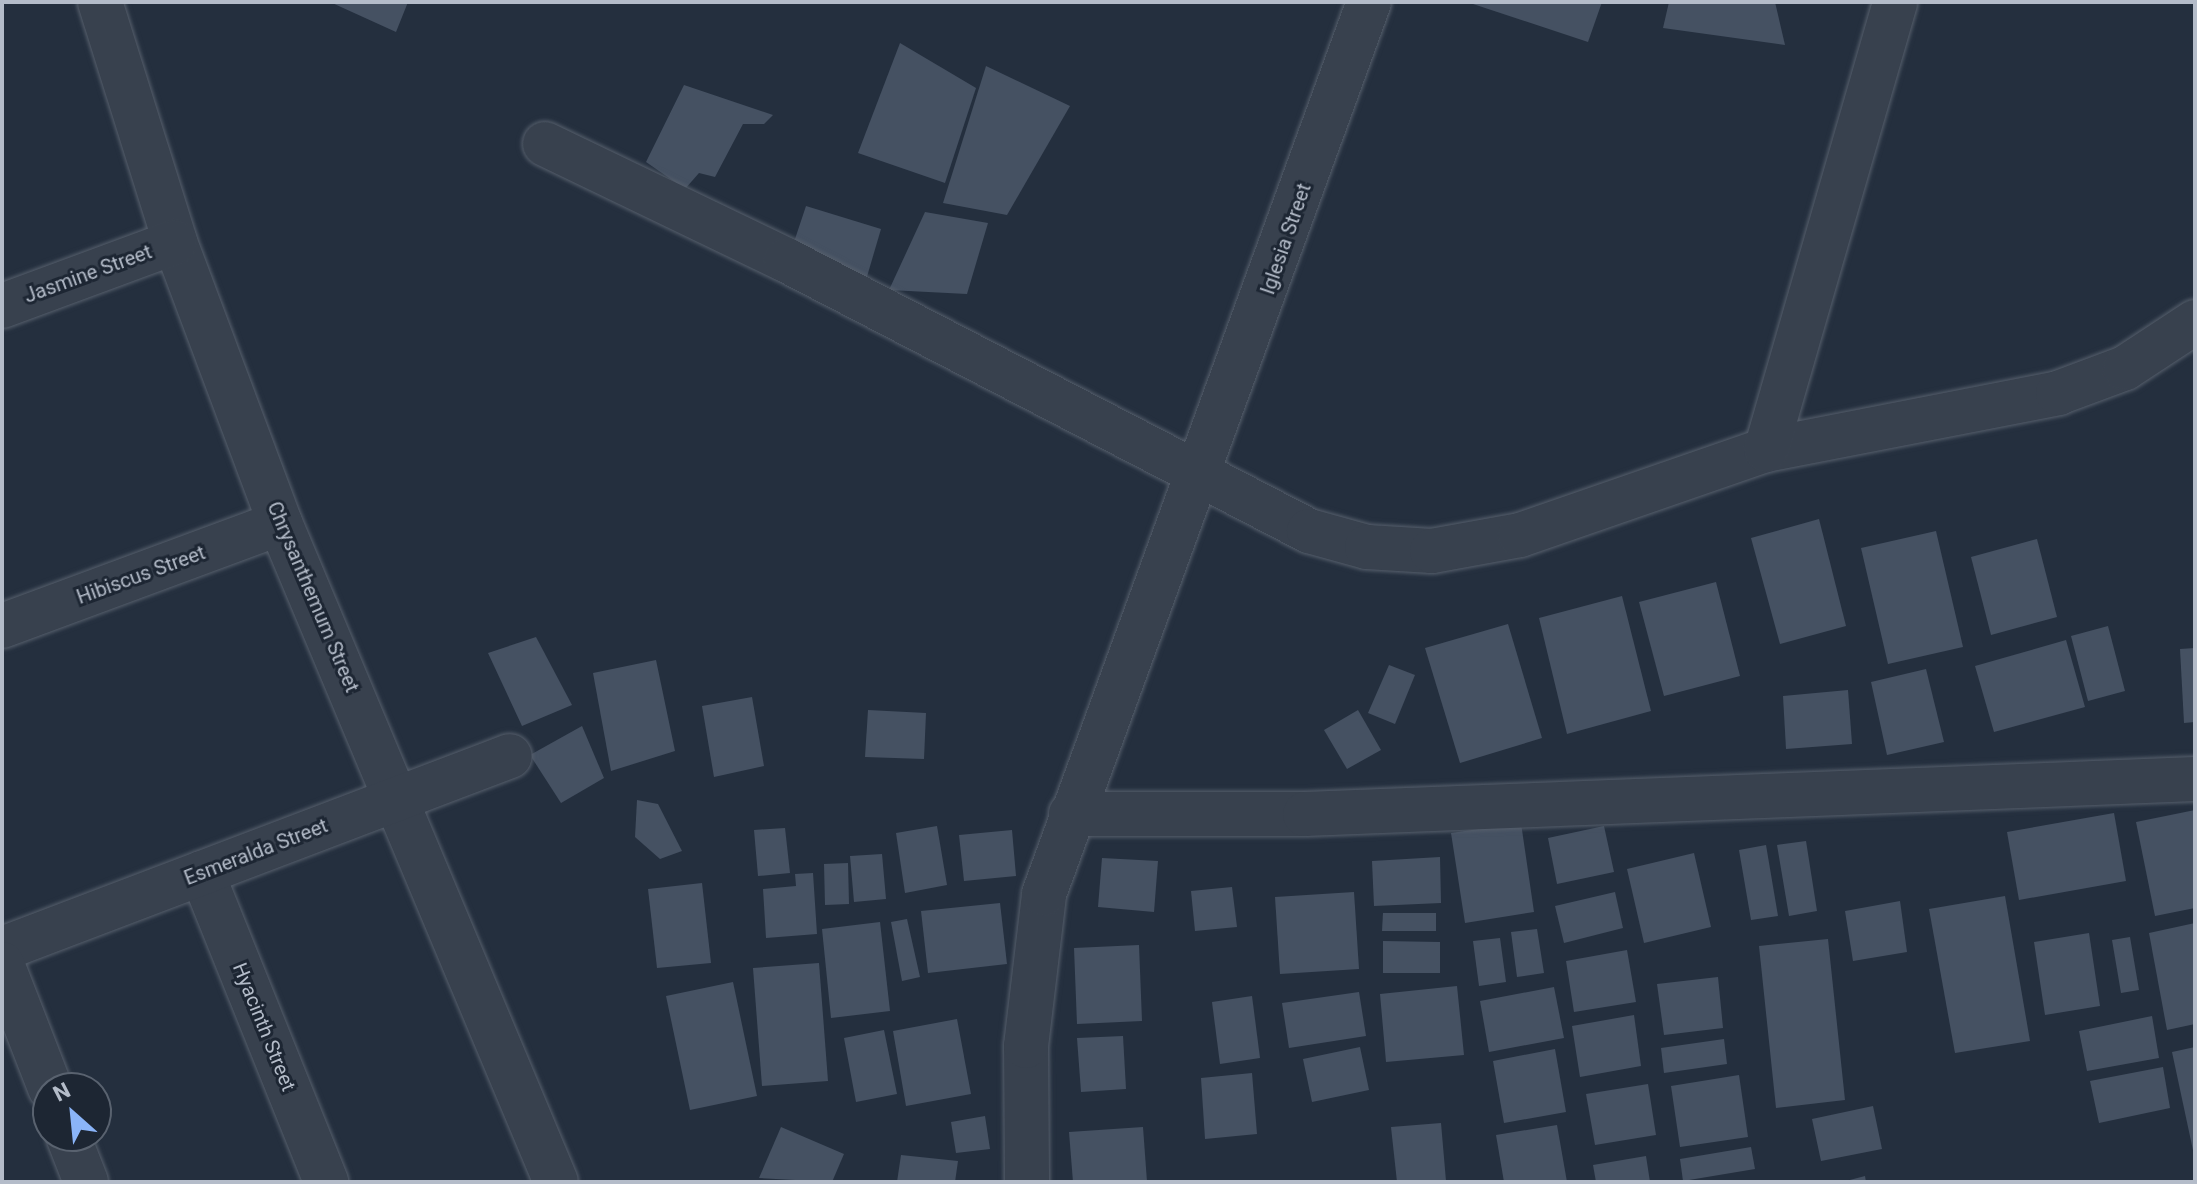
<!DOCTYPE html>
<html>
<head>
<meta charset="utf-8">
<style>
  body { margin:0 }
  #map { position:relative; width:2197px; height:1184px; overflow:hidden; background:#242f3e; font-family:Roboto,sans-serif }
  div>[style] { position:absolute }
  .building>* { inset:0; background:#455162 }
  .roads { filter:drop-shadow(0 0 2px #565f6c) drop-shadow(0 0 2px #565f6c) }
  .minor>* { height:44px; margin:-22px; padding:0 22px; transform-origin:22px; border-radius:22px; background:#38414e }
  span { translate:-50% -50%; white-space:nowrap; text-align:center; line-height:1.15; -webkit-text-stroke:6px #1d2633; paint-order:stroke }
  .street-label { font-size:20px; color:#b4bcc9 }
  .frame { position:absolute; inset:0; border:4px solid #b4bcc9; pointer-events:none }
  .north { position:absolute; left:32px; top:1072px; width:80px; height:80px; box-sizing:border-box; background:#1d2633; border:2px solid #59626f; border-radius:50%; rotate:333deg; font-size:22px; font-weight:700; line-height:32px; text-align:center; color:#b4bcc9 }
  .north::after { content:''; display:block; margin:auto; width:28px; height:36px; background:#8ab4f8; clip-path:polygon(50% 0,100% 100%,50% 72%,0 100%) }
</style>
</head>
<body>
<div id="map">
  <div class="building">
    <i style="clip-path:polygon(330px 2px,408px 2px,396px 32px)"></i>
    <i style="clip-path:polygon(1467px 2px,1602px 2px,1588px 42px)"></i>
    <i style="clip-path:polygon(1669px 2px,1775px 2px,1785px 45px,1663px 28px)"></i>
    <i style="clip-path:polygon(900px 43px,976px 88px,945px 183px,858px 153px)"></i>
    <i style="clip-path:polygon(986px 66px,1070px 106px,1007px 215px,943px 203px)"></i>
    <i style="clip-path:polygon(684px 85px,773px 115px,764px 124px,743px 124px,715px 177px,699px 173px,685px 189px,646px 162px)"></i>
    <i style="clip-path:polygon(806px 206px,881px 229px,866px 280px,791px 251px)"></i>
    <i style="clip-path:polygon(925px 212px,988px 223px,967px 294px,889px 290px)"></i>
    <i style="clip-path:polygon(1819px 519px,1846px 626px,1780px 644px,1751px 538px)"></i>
    <i style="clip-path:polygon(1936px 531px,1963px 647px,1888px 664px,1861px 548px)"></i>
    <i style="clip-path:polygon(2037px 539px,2057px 617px,1991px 635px,1971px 557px)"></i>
    <i style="clip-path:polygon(1716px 582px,1740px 676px,1664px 696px,1639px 602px)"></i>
    <i style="clip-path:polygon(1622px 596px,1651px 711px,1567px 734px,1539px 618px)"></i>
    <i style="clip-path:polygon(1508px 624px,1542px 738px,1460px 763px,1425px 648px)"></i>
    <i style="clip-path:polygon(2108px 626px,2125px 691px,2088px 701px,2071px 636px)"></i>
    <i style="clip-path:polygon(536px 637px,572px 705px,522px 726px,488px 653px)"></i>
    <i style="clip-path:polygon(2066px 640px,2085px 707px,1994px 732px,1975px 666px)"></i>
    <i style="clip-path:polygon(2195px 648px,2195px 722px,2184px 723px,2180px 649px)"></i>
    <i style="clip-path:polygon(656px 660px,675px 751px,611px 771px,593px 673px)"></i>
    <i style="clip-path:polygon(1389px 665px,1415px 675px,1395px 724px,1368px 713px)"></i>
    <i style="clip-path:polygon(1926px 669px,1944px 742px,1887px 755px,1871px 682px)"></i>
    <i style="clip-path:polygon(1848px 690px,1852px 744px,1786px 749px,1783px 696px)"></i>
    <i style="clip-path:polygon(752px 697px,764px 766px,714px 777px,702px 706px)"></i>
    <i style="clip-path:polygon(868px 710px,926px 713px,924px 759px,865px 757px)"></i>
    <i style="clip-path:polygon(1358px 710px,1381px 750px,1347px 769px,1324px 730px)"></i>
    <i style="clip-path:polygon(582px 726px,604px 778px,561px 803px,530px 755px)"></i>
    <i style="clip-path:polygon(637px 800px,658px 804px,682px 851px,660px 859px,635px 837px)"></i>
    <i style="clip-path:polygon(2195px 810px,2195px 908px,2155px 916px,2136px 822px)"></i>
    <i style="clip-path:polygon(2114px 813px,2126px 881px,2019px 900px,2007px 832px)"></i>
    <i style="clip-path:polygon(1521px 823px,1534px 912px,1465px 923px,1451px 833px)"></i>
    <i style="clip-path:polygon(937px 826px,947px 885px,905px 893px,896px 833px)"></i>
    <i style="clip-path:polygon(1604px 826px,1614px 872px,1557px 884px,1548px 838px)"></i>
    <i style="clip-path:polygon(785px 828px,790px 873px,758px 876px,754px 830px)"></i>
    <i style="clip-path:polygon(1012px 830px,1016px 876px,964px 881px,959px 835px)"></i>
    <i style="clip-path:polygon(1806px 841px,1817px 911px,1789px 916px,1777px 845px)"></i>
    <i style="clip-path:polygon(1766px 845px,1778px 916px,1751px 920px,1739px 850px)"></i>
    <i style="clip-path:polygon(1694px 853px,1711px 927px,1644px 943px,1627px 869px)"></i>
    <i style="clip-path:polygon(882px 854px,886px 899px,854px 902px,850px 856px)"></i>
    <i style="clip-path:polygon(1440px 857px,1441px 903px,1374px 906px,1372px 861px)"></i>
    <i style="clip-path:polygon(1102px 858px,1158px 861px,1154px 912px,1098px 907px)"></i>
    <i style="clip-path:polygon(848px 863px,849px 904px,825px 905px,824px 864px)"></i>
    <i style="clip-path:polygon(813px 873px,817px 934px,766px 938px,763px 889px,796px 886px,795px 874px)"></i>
    <i style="clip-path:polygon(702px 883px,711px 963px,657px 968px,648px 889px)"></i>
    <i style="clip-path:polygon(1232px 887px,1237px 927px,1195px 931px,1191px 891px)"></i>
    <i style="clip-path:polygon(1354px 892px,1359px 969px,1280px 974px,1275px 897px)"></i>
    <i style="clip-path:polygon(1615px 892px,1623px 928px,1564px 943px,1555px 906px)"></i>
    <i style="clip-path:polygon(2005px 896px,2030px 1041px,1955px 1053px,1929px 909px)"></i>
    <i style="clip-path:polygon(1900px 901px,1907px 952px,1853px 961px,1845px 911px)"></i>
    <i style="clip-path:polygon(1000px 903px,1007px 964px,928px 973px,921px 911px)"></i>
    <i style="clip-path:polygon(1383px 913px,1436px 913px,1436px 931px,1382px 931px)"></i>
    <i style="clip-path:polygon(907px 919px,920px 977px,902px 981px,891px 922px)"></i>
    <i style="clip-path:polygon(880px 922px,890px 1011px,831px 1018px,822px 929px)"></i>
    <i style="clip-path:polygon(2195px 923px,2195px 1024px,2167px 1030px,2149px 933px)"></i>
    <i style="clip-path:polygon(1537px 929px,1544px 973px,1517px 977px,1511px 932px)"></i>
    <i style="clip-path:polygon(2089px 933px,2100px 1006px,2045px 1015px,2034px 942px)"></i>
    <i style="clip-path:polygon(2130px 937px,2139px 990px,2121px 993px,2112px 940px)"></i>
    <i style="clip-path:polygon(1500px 938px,1506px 982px,1479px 986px,1473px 941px)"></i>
    <i style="clip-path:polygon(1828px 939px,1845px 1100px,1776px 1108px,1759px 946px)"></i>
    <i style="clip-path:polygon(1383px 941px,1440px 942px,1440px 973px,1383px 973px)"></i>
    <i style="clip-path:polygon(1139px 945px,1142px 1021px,1077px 1024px,1074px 948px)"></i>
    <i style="clip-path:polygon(1627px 950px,1636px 1002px,1574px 1012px,1566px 961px)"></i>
    <i style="clip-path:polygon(819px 963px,828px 1081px,762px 1086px,753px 968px)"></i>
    <i style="clip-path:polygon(1718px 977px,1723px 1028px,1664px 1035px,1657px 984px)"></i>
    <i style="clip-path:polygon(733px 982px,757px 1096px,690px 1110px,666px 996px)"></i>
    <i style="clip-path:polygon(1457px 986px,1464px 1055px,1386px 1062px,1380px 994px)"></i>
    <i style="clip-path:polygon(1554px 987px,1564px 1038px,1489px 1052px,1480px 1001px)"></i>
    <i style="clip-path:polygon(1359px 992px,1366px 1036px,1289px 1048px,1282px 1003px)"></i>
    <i style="clip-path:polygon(1252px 996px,1260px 1058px,1220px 1064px,1212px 1002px)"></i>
    <i style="clip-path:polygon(1634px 1015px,1641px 1066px,1580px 1077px,1572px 1026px)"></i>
    <i style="clip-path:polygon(2152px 1016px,2159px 1058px,2087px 1071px,2079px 1031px)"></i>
    <i style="clip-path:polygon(957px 1019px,971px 1094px,906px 1106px,893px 1031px)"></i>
    <i style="clip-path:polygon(884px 1030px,897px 1094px,856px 1102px,844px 1038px)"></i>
    <i style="clip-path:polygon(1123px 1036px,1126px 1089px,1081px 1092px,1077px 1038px)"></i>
    <i style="clip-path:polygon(1724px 1039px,1727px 1064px,1664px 1073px,1661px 1048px)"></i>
    <i style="clip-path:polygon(1360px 1047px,1369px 1090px,1312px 1102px,1303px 1059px)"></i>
    <i style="clip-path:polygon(2195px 1047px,2195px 1155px,2194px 1155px,2172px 1052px)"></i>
    <i style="clip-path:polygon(1555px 1049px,1566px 1112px,1504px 1123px,1493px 1061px)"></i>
    <i style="clip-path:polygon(2163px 1067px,2170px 1108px,2099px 1123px,2090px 1081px)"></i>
    <i style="clip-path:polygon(1252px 1073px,1257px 1134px,1205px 1139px,1201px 1078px)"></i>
    <i style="clip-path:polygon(1739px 1075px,1748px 1137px,1680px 1147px,1671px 1086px)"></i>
    <i style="clip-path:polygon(1648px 1084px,1656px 1135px,1595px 1145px,1586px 1094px)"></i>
    <i style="clip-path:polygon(1873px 1106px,1882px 1149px,1821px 1161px,1812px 1119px)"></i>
    <i style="clip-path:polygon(985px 1116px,990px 1149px,956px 1153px,951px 1122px)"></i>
    <i style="clip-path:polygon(1441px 1123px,1446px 1181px,1397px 1182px,1391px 1127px)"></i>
    <i style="clip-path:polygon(1557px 1125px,1567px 1182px,1504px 1182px,1496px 1135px)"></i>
    <i style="clip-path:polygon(781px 1127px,844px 1154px,832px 1182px,759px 1178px)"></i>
    <i style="clip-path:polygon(1143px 1127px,1147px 1182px,1073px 1182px,1069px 1132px)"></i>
    <i style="clip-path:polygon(1751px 1147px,1755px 1169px,1683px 1181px,1680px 1159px)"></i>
    <i style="clip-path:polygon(901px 1155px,958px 1161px,955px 1182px,897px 1182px)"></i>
    <i style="clip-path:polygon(1646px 1156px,1650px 1182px,1596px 1182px,1593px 1165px)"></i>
    <i style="clip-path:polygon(1865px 1176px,1866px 1182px,1846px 1182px,1846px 1181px)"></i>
  </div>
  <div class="roads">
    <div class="minor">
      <i style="left:100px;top:2px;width:251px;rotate:72.6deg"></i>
      <i style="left:175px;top:242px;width:300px;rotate:69.5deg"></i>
      <i style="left:280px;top:523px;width:714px;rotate:67.28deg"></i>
      <i style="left:545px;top:144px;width:267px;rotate:25.7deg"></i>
      <i style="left:786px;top:260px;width:589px;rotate:27.39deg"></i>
      <i style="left:1309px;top:531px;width:60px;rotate:15.4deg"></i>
      <i style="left:1367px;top:547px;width:65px;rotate:3.5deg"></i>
      <i style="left:1432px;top:551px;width:89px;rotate:-10.3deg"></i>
      <i style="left:1520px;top:535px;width:260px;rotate:-19.1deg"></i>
      <i style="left:1766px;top:450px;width:298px;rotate:-11deg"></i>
      <i style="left:2058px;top:393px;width:72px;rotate:-20.5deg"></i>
      <i style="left:2125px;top:368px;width:84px;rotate:-33.3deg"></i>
      <i style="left:2px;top:306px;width:184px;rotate:-20.3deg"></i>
      <i style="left:1766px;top:450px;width:466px;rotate:-73.9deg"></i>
      <i style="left:2px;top:626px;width:296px;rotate:-20.3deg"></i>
      <i style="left:1071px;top:814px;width:234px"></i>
      <i style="left:1305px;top:814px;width:891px;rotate:-2.25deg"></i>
      <i style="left:202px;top:873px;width:333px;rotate:68.1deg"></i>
      <i style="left:2px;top:949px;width:543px;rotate:-20.8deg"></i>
      <i style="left:2px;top:964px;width:133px;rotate:68.8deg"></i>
      <i style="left:68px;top:1136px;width:49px;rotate:68.6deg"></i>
      <i style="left:1027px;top:1182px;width:136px;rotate:-90.4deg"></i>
      <i style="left:1026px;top:1046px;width:153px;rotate:-83.2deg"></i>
      <i style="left:1044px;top:894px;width:949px;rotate:-69.98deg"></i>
    </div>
  </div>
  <div class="street-label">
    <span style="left:1286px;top:239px;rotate:-71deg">Iglesia Street</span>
    <span style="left:88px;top:274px;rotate:-20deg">Jasmine Street</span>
    <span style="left:141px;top:575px;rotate:-20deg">Hibiscus Street</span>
    <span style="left:313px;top:597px;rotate:67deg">Chrysanthemum Street</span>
    <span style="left:256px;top:852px;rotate:-21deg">Esmeralda Street</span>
    <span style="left:264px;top:1027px;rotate:68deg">Hyacinth Street</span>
  </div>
  <div class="frame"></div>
  <div class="north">N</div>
</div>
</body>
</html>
